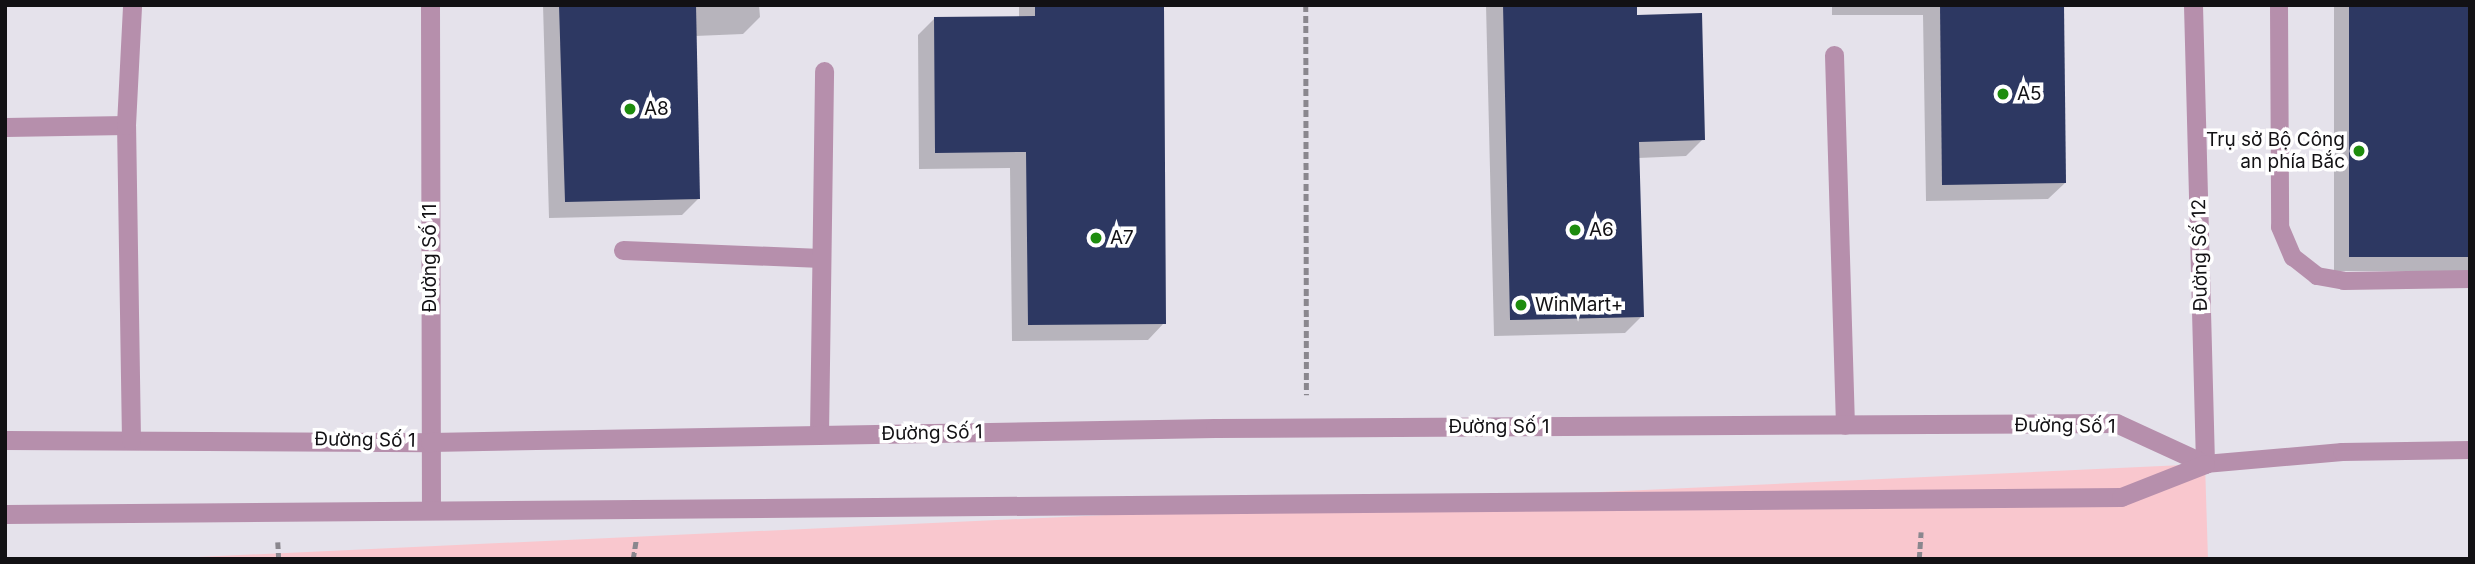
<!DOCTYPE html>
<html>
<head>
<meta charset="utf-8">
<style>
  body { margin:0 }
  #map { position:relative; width:2475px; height:564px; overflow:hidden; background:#e5e2eb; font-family:Inter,sans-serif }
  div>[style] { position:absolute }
  .green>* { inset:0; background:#f9c7ce }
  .shadow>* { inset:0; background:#0003 }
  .building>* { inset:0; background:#2d3862 }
  .path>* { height:4.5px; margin-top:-2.25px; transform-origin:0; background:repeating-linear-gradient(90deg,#8a878e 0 7px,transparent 0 10.5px) }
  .service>* { height:18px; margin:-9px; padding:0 9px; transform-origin:9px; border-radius:9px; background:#b68fac }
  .minor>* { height:19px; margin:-9.5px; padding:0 9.5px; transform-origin:9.5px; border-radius:9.5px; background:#b68fac }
  .dots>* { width:19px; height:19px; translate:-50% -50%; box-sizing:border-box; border:4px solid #fff; border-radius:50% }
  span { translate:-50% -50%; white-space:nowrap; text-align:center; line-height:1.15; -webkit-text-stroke:7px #fff; paint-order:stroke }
  .poi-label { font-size:19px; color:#121114 }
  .left { translate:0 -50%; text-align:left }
  .right { translate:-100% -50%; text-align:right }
  .street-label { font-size:19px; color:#121114 }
  .frame { position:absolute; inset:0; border:7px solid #121114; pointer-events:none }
</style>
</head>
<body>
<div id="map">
  <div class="green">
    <i style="clip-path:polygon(2205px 464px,2208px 559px,156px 559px)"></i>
  </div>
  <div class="shadow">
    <i style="clip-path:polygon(543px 5px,759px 5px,760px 17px,743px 34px,695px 36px,699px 198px,682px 215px,549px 218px)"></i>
    <i style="clip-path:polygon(1019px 5px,1162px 5px,1164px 323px,1148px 340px,1012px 341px,1010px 168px,919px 169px,918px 35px,935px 18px,1019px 18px)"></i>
    <i style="clip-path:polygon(1486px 5px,1635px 5px,1635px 17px,1703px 139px,1686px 156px,1638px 158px,1642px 316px,1625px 333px,1494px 336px)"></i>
    <i style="clip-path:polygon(1832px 5px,2062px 5px,2065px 183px,2048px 199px,1926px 201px,1923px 15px,1832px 15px)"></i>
    <i style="clip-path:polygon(2334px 5px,2470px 5px,2470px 271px,2334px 271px)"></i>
  </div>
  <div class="building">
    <i style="clip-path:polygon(559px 5px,696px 5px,700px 199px,565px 202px)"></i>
    <i style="clip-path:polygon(1035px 5px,1164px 5px,1166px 324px,1028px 325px,1026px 152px,935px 153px,934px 17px,1035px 16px)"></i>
    <i style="clip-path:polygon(1503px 5px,1637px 5px,1637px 15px,1702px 13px,1705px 140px,1639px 142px,1644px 317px,1510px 320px)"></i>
    <i style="clip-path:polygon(1940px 5px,2064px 5px,2066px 183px,1942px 185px)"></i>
    <i style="clip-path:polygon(2349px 5px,2470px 5px,2470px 257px,2349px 257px)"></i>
  </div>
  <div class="path">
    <i style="left:1306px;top:5px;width:390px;rotate:89.9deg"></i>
    <i style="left:278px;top:542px;width:17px;rotate:87deg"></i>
    <i style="left:633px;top:559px;width:18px;rotate:-81deg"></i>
    <i style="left:1919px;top:559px;width:27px;rotate:-86deg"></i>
  </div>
  <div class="service">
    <i style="left:2279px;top:5px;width:222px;rotate:89.7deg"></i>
    <i style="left:2280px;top:227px;width:33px;rotate:67deg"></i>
    <i style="left:2293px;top:257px;width:31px;rotate:38deg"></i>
    <i style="left:2317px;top:276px;width:27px;rotate:10deg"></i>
    <i style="left:2344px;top:281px;width:126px;rotate:-0.9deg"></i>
    <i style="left:2205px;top:464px;width:138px;rotate:-5deg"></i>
    <i style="left:2342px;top:452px;width:128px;rotate:-0.9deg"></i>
  </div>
  <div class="minor">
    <i style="left:430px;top:5px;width:505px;rotate:89.89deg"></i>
    <i style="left:2193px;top:5px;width:459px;rotate:88.5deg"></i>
    <i style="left:1834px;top:55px;width:370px;rotate:88.3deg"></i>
    <i style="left:5px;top:127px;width:121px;rotate:-0.9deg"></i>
    <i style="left:623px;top:250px;width:198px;rotate:2.3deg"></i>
    <i style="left:819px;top:435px;width:364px;rotate:-89.2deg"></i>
    <i style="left:5px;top:440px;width:425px;rotate:0.3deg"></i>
    <i style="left:430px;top:442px;width:785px;rotate:-1.02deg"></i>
    <i style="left:1215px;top:428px;width:901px;rotate:-0.32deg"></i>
    <i style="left:2116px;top:423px;width:98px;rotate:24.7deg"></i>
    <i style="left:131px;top:440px;width:315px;rotate:-90.9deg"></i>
    <i style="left:126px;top:125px;width:120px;rotate:-87.1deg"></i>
    <i style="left:5px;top:514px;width:2116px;rotate:-0.46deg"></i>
    <i style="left:2121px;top:497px;width:90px;rotate:-21.4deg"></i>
  </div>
  <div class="dots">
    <i style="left:2003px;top:94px;background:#1e8c0e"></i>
    <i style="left:630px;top:109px;background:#1e8c0e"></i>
    <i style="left:2359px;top:151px;background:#1e8c0e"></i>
    <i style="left:1575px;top:230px;background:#1e8c0e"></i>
    <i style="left:1096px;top:238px;background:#1e8c0e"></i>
    <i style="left:1521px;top:305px;background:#1e8c0e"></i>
  </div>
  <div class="poi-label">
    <span class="left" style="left:2017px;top:94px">A5</span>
    <span class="left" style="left:644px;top:109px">A8</span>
    <span class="right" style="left:2345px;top:151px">Trụ sở Bộ Công<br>an phía Bắc</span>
    <span class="left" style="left:1589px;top:230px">A6</span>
    <span class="left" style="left:1110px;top:238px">A7</span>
    <span class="left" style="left:1535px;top:305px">WinMart+</span>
  </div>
  <div class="street-label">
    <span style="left:2200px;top:255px;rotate:-91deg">Đường Số 12</span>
    <span style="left:430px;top:258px;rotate:-90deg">Đường Số 11</span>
    <span style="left:2065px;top:426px;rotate:1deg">Đường Số 1</span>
    <span style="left:1499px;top:427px">Đường Số 1</span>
    <span style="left:932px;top:433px;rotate:-1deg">Đường Số 1</span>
    <span style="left:365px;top:440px;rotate:1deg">Đường Số 1</span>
  </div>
  <div class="frame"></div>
</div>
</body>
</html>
